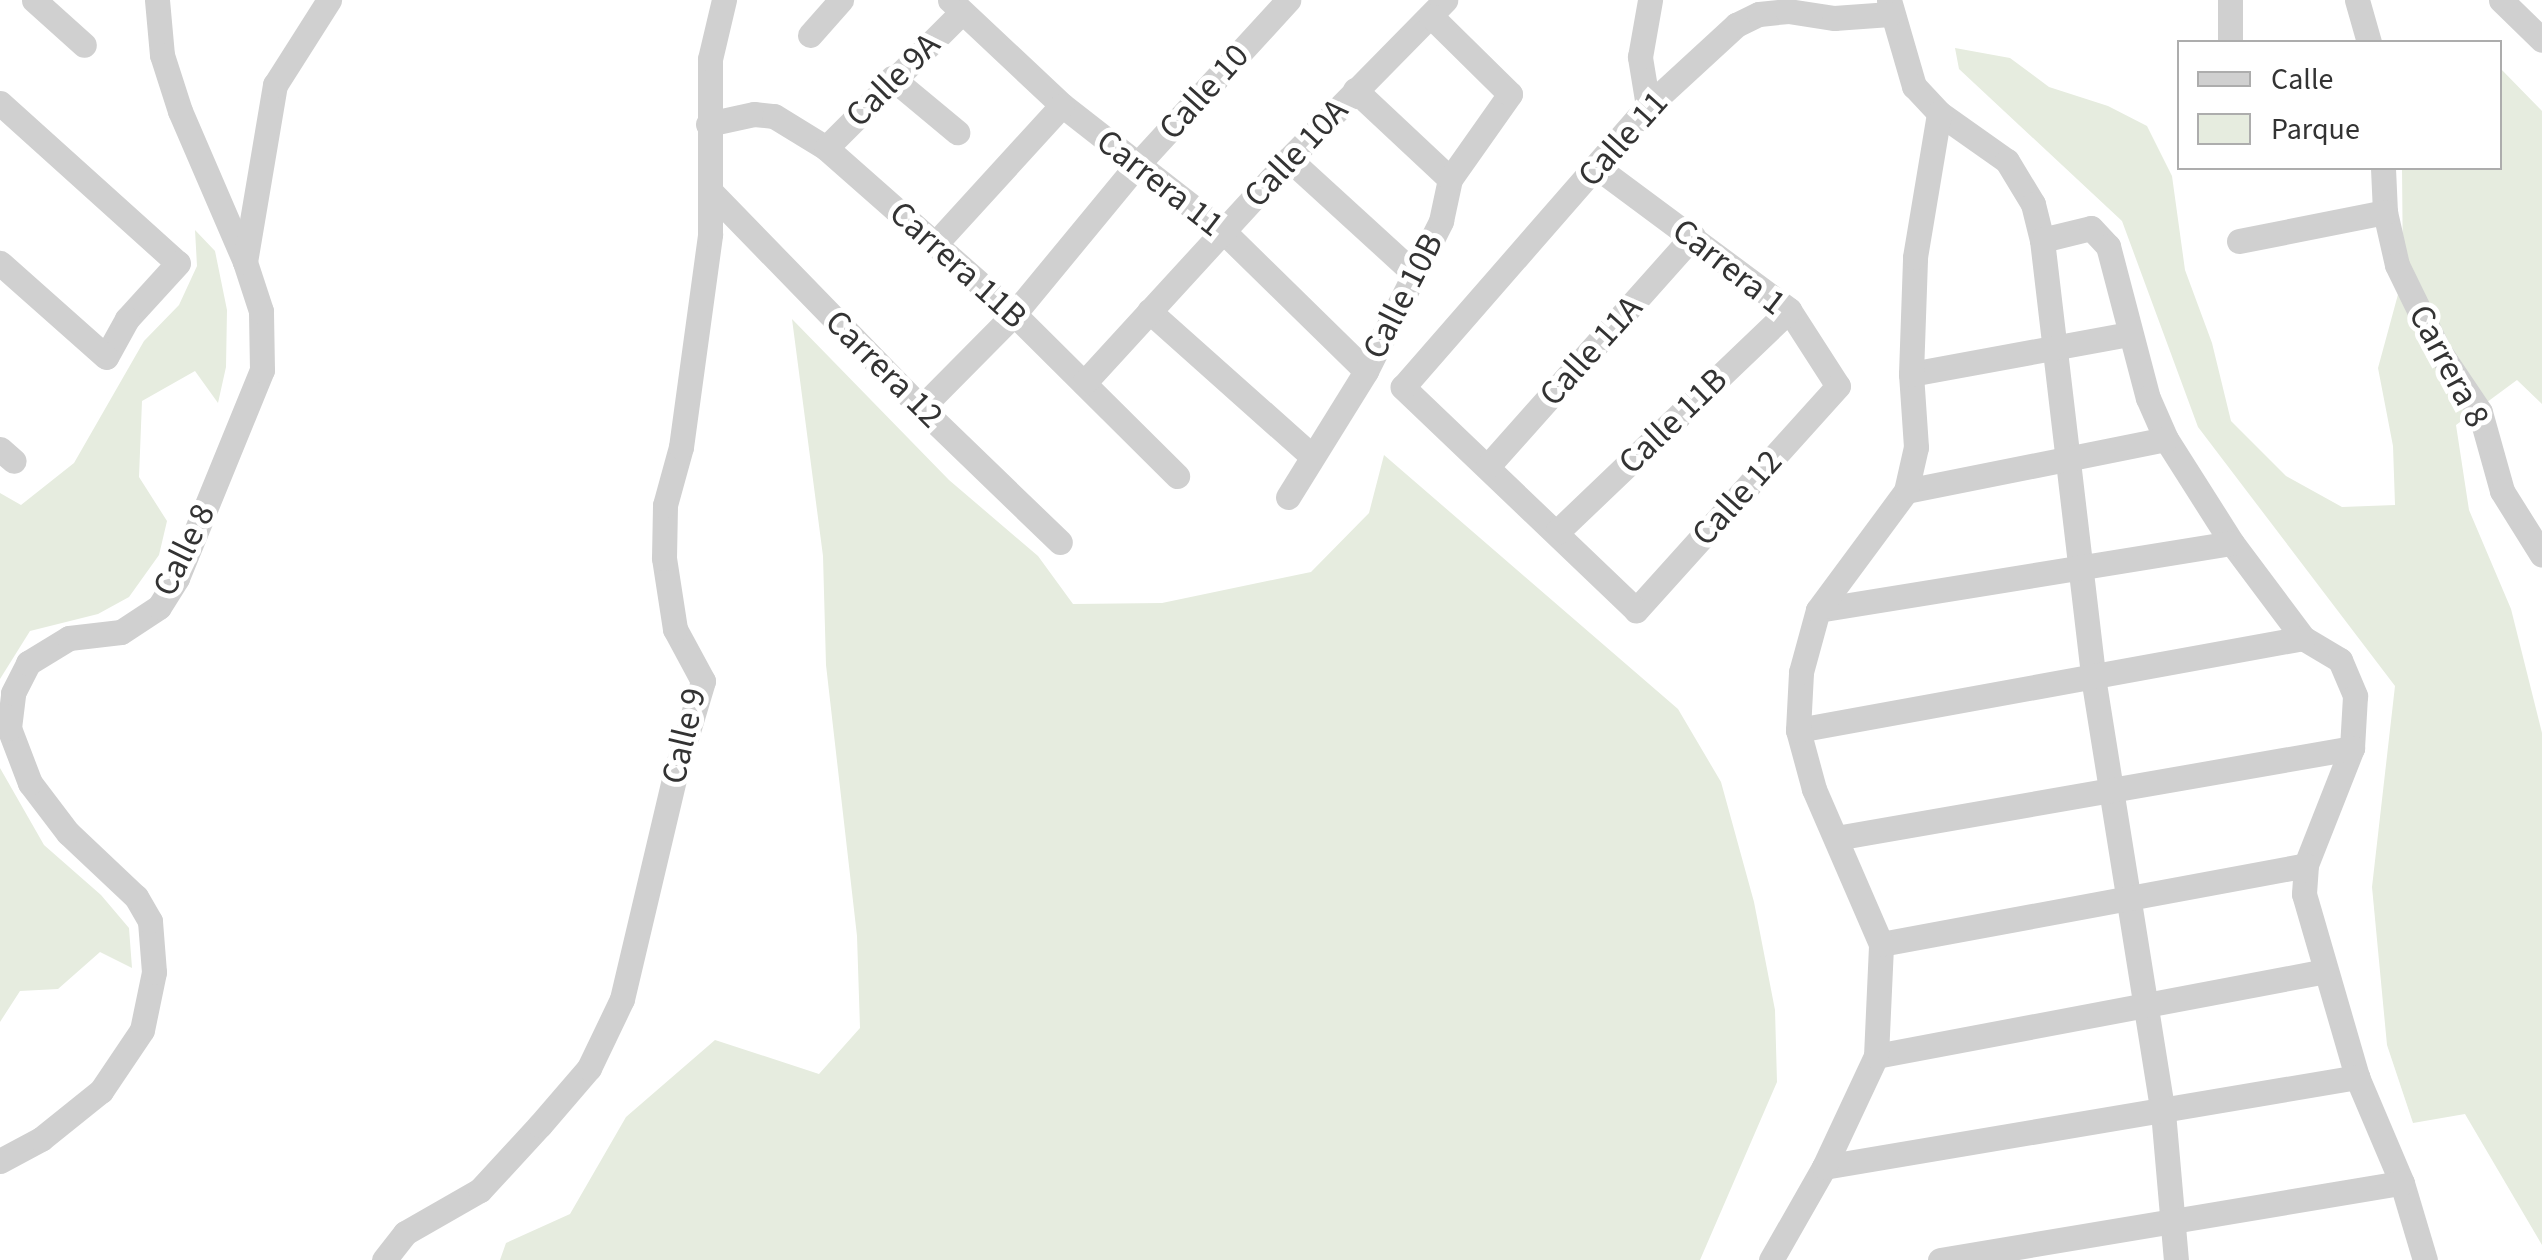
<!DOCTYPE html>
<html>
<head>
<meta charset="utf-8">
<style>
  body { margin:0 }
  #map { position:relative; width:2542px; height:1260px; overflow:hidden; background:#fff; font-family:"Source Sans 3",sans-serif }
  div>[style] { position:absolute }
  .green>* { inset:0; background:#e6ecdf }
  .minor>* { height:25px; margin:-12.5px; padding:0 12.5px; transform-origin:12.5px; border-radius:12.5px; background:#d0d0d0 }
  span { translate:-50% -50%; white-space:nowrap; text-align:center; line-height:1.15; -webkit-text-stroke:10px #fff; paint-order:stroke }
  .street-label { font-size:35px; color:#333 }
  .legend { position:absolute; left:2177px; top:40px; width:325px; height:130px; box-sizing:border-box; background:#fff; border:2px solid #adadad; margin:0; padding:12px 18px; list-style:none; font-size:30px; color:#333 }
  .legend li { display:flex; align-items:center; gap:20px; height:50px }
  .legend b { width:50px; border:2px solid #adadad }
</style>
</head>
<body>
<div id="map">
  <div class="green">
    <i style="clip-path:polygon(1955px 48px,2010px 58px,2049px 87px,2108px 106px,2147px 126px,2172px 176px,2185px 270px,2212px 343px,2231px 421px,2286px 476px,2342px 507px,2395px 505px,2393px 446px,2378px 368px,2403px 276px,2402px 168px,2500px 168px,2500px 68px,2542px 111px,2542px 404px,2517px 380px,2456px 425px,2469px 510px,2511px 609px,2542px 733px,2542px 1245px,2465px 1114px,2413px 1123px,2387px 1045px,2372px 887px,2395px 686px,2198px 427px,2122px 221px,1959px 69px)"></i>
    <i style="clip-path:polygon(195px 230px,215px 251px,227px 310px,226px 367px,218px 403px,195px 371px,142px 401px,139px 477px,167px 521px,159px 555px,129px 597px,98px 614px,30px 631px,0 679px,0 493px,21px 505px,74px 463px,144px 341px,179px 305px,197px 266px)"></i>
    <i style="clip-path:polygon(792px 319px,949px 480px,1038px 556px,1073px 604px,1162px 603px,1311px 572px,1369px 513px,1384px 455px,1678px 709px,1721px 782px,1754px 902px,1775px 1010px,1777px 1082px,1700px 1260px,500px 1260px,506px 1243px,570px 1214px,626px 1117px,715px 1040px,819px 1074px,860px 1028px,857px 936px,826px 665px,823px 556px)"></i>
    <i style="clip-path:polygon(0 768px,44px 845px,101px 895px,129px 928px,132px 968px,100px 952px,58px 989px,20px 991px,0 1022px)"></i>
  </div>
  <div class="minor">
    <i style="left:34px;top:0;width:67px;rotate:42deg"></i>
    <i style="left:157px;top:0;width:55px;rotate:84.8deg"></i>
    <i style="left:162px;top:55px;width:59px;rotate:72.2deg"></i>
    <i style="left:180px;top:111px;width:164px;rotate:66.7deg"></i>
    <i style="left:950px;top:0;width:154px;rotate:43.2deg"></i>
    <i style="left:1062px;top:105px;width:204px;rotate:38deg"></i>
    <i style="left:1223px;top:231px;width:200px;rotate:44.4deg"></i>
    <i style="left:1889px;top:0;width:90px;rotate:73.8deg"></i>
    <i style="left:1914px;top:86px;width:37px;rotate:47deg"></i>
    <i style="left:1939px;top:113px;width:83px;rotate:35.2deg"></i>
    <i style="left:2007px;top:161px;width:50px;rotate:58.8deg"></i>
    <i style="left:2033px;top:204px;width:37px;rotate:76deg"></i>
    <i style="left:2042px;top:240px;width:440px;rotate:83.3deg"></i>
    <i style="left:2093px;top:677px;width:441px;rotate:80.9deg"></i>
    <i style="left:2163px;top:1112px;width:149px;rotate:85deg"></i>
    <i style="left:2230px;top:0;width:42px;rotate:90deg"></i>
    <i style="left:2357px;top:0;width:44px;rotate:74.1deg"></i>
    <i style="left:2501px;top:0;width:57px;rotate:44.3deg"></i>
    <i style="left:810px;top:35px;width:47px;rotate:-48.5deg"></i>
    <i style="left:892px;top:78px;width:85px;rotate:39.7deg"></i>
    <i style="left:1355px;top:90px;width:130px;rotate:43.1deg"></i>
    <i style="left:0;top:103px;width:239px;rotate:42deg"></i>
    <i style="left:178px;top:263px;width:76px;rotate:132.3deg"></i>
    <i style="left:127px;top:319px;width:43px;rotate:118.9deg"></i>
    <i style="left:106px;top:357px;width:142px;rotate:-138.4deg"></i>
    <i style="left:1648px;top:106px;width:50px;rotate:-99.3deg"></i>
    <i style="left:1640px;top:57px;width:58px;rotate:-80deg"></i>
    <i style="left:708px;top:124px;width:47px;rotate:-12.3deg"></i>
    <i style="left:754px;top:114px;width:20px;rotate:6deg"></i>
    <i style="left:774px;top:116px;width:61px;rotate:31.6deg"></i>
    <i style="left:826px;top:148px;width:251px;rotate:41.4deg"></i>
    <i style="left:1014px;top:314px;width:230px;rotate:44.8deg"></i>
    <i style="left:826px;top:148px;width:192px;rotate:-45deg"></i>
    <i style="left:1289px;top:159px;width:169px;rotate:42.4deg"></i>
    <i style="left:1598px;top:168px;width:238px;rotate:36.6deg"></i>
    <i style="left:1789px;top:310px;width:90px;rotate:57.2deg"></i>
    <i style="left:1838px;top:386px;width:302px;rotate:132deg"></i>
    <i style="left:1636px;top:610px;width:323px;rotate:-136.3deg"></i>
    <i style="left:1403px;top:387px;width:373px;rotate:-48.9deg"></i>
    <i style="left:1648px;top:106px;width:120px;rotate:-42.6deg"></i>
    <i style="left:1736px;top:25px;width:25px;rotate:-26deg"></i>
    <i style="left:1759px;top:14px;width:29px;rotate:-6deg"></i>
    <i style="left:1788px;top:11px;width:47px;rotate:8.7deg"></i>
    <i style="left:1834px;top:18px;width:56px;rotate:-4.1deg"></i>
    <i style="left:2383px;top:168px;width:44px;rotate:87.4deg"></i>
    <i style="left:2385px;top:212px;width:54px;rotate:77.2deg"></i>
    <i style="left:2397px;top:265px;width:96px;rotate:64deg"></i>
    <i style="left:2439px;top:351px;width:73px;rotate:56.1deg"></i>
    <i style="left:2480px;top:412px;width:82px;rotate:74.4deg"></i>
    <i style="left:2502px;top:491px;width:75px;rotate:58deg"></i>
    <i style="left:712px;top:193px;width:300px;rotate:45.8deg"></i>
    <i style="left:921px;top:408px;width:193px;rotate:44deg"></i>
    <i style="left:2042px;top:240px;width:50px;rotate:-13.8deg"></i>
    <i style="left:2091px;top:228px;width:25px;rotate:47deg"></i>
    <i style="left:2108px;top:246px;width:157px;rotate:75.3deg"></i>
    <i style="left:2148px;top:398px;width:45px;rotate:66.3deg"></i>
    <i style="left:2166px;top:439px;width:123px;rotate:57.6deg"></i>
    <i style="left:2232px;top:543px;width:119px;rotate:53.2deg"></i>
    <i style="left:2303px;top:638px;width:43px;rotate:30.7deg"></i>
    <i style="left:2340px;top:660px;width:39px;rotate:67deg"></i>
    <i style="left:2355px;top:696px;width:52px;rotate:93.3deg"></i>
    <i style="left:2352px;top:748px;width:126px;rotate:111.5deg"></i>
    <i style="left:2306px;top:865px;width:29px;rotate:94deg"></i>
    <i style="left:2304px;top:894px;width:191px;rotate:73.8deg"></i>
    <i style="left:2357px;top:1077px;width:115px;rotate:67deg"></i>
    <i style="left:2402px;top:1183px;width:80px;rotate:73.4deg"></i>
    <i style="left:2239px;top:241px;width:149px;rotate:-11.2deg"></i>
    <i style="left:937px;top:242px;width:185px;rotate:-47.6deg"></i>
    <i style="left:1149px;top:311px;width:218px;rotate:41.7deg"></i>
    <i style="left:1911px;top:374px;width:223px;rotate:-10.4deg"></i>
    <i style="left:1084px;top:383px;width:304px;rotate:-47.5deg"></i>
    <i style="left:1289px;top:159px;width:223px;rotate:-45.5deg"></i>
    <i style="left:921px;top:408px;width:132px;rotate:-45.3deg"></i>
    <i style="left:1014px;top:314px;width:193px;rotate:-50.5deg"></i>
    <i style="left:1137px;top:165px;width:224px;rotate:-47.5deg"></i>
    <i style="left:0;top:449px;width:18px;rotate:41deg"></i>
    <i style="left:1488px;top:466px;width:308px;rotate:-48.3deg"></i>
    <i style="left:1906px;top:491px;width:265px;rotate:-11.3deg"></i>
    <i style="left:1288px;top:497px;width:148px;rotate:-58.2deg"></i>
    <i style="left:1366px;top:371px;width:168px;rotate:-63.4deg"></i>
    <i style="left:1441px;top:221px;width:43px;rotate:-77.9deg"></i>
    <i style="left:1450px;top:179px;width:104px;rotate:-54.8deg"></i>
    <i style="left:1510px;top:94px;width:111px;rotate:-135.4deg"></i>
    <i style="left:1557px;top:532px;width:321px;rotate:-43.7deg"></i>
    <i style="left:1818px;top:610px;width:419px;rotate:-9.2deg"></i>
    <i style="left:1798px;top:730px;width:513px;rotate:-10.32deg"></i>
    <i style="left:1836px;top:838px;width:524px;rotate:-9.89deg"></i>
    <i style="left:1881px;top:944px;width:432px;rotate:-10.5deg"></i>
    <i style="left:1876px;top:1056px;width:457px;rotate:-10.7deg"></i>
    <i style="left:0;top:1161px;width:47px;rotate:-28.2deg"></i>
    <i style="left:41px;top:1139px;width:77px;rotate:-38.7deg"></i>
    <i style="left:101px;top:1091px;width:73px;rotate:-56.1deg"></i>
    <i style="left:142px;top:1030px;width:59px;rotate:-78.3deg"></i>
    <i style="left:154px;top:972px;width:51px;rotate:-94.5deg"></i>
    <i style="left:150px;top:921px;width:28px;rotate:-120deg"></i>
    <i style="left:136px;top:897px;width:93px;rotate:-136.7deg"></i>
    <i style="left:68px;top:833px;width:63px;rotate:-127.2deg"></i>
    <i style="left:30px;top:783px;width:59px;rotate:-110.9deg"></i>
    <i style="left:9px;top:728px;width:35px;rotate:-83deg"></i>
    <i style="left:13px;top:693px;width:34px;rotate:-63deg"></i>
    <i style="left:28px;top:663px;width:48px;rotate:-31.4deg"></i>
    <i style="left:69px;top:638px;width:52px;rotate:-6.6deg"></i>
    <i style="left:121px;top:632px;width:45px;rotate:-33.3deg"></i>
    <i style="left:159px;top:607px;width:34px;rotate:-58deg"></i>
    <i style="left:177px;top:578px;width:225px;rotate:-67.8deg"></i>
    <i style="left:262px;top:370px;width:59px;rotate:-91deg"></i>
    <i style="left:261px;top:311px;width:52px;rotate:-108.1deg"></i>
    <i style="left:245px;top:262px;width:180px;rotate:-80.4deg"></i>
    <i style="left:275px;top:85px;width:101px;rotate:-57.6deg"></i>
    <i style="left:1824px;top:1167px;width:541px;rotate:-9.58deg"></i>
    <i style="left:384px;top:1260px;width:34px;rotate:-52deg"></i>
    <i style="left:405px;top:1233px;width:86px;rotate:-29.8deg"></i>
    <i style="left:480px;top:1190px;width:88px;rotate:-47.3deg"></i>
    <i style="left:540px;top:1125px;width:75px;rotate:-49.3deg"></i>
    <i style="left:589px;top:1068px;width:76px;rotate:-64.4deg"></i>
    <i style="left:622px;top:999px;width:234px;rotate:-76.7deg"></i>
    <i style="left:676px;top:771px;width:94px;rotate:-73.3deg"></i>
    <i style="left:703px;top:681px;width:59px;rotate:-118.3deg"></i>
    <i style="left:675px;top:629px;width:72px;rotate:-98.8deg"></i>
    <i style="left:664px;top:558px;width:53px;rotate:-88.9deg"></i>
    <i style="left:665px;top:505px;width:60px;rotate:-74.6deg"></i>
    <i style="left:681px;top:447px;width:215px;rotate:-82.2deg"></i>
    <i style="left:710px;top:234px;width:175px;rotate:-90deg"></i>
    <i style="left:710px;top:59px;width:61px;rotate:-76.7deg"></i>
    <i style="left:1771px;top:1260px;width:107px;rotate:-60.3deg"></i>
    <i style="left:1824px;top:1167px;width:123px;rotate:-64.9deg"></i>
    <i style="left:1876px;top:1056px;width:112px;rotate:-87.4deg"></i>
    <i style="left:1881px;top:944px;width:169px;rotate:-113.4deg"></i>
    <i style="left:1814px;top:789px;width:61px;rotate:-105.2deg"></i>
    <i style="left:1798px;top:730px;width:58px;rotate:-87deg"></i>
    <i style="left:1801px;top:672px;width:64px;rotate:-74.7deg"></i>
    <i style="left:1818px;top:610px;width:148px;rotate:-53.5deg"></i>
    <i style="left:1906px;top:491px;width:45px;rotate:-77.2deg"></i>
    <i style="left:1916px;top:447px;width:73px;rotate:-93.9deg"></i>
    <i style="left:1911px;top:374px;width:117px;rotate:-88deg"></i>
    <i style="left:1915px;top:257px;width:146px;rotate:-80.5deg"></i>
    <i style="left:1940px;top:1260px;width:468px;rotate:-9.5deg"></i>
  </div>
  <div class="street-label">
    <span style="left:893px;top:80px;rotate:-45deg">Calle 9A</span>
    <span style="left:1204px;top:92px;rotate:-48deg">Calle 10</span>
    <span style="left:1623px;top:139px;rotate:-48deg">Calle 11</span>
    <span style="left:1296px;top:153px;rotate:-47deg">Calle 10A</span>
    <span style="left:1160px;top:183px;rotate:38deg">Carrera 11</span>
    <span style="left:958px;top:265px;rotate:42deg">Carrera 11B</span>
    <span style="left:1729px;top:267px;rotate:38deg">Carrera 1</span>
    <span style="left:1403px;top:296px;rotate:-63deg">Calle 10B</span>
    <span style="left:1591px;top:351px;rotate:-48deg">Calle 11A</span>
    <span style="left:2449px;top:366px;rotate:62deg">Carrera 8</span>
    <span style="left:884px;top:369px;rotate:45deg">Carrera 12</span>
    <span style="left:1673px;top:421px;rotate:-44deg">Calle 11B</span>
    <span style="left:1737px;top:498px;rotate:-48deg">Calle 12</span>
    <span style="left:184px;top:550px;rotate:-64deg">Calle 8</span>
    <span style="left:684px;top:736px;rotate:-77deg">Calle 9</span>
  </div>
  <ul class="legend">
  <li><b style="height:12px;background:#d0d0d0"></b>Calle</li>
  <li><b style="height:28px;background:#e6ecdf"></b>Parque</li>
  </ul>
</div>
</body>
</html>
